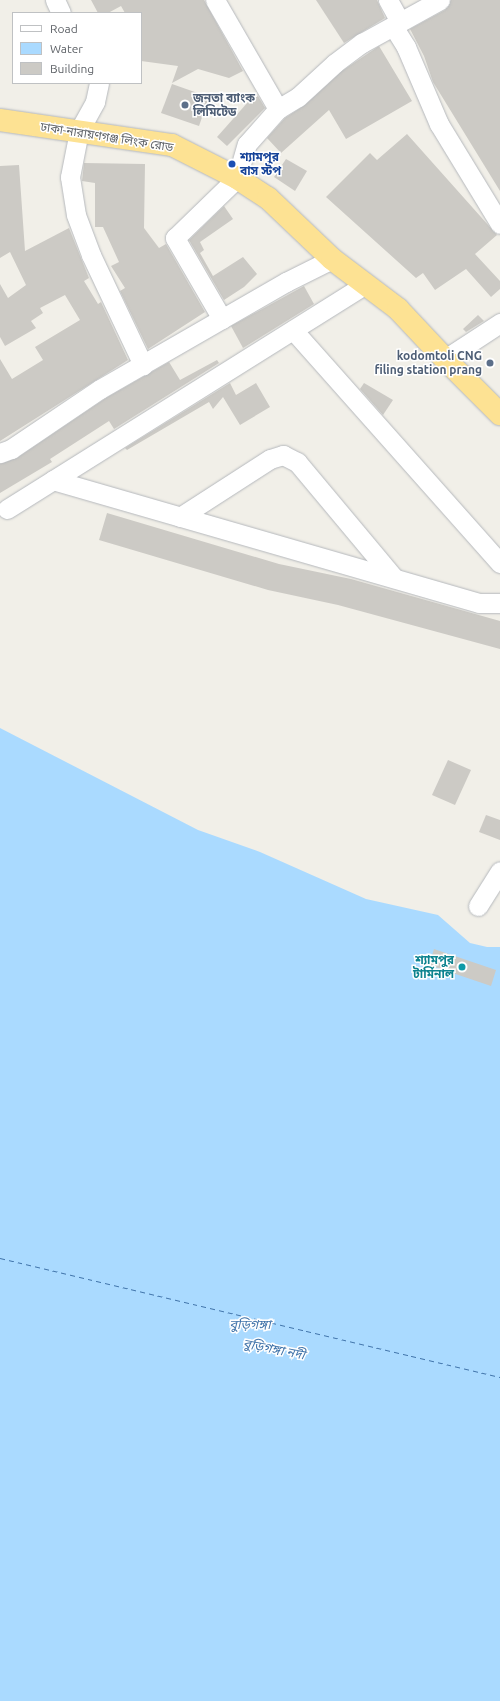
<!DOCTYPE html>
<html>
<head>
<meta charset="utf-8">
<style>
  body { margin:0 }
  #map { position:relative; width:500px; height:1701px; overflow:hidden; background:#f1efe8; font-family:Ubuntu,"Noto Sans Bengali",sans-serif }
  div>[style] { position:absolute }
  .water>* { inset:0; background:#aadaff }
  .ferry>* { height:1px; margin-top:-0.5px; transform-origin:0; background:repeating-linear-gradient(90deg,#4174aa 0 5px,transparent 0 9px) }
  .building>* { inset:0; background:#cccac5 }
  .roads { filter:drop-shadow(0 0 1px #b5b8bc) drop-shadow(0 0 1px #b5b8bc) }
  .minor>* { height:19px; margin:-9.5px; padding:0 9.5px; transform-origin:9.5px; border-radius:9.5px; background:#fff }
  .highway>* { height:22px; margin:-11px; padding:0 11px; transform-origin:11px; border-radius:11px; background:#fde293 }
  .dots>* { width:11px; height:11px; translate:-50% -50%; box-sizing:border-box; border:2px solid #fff; border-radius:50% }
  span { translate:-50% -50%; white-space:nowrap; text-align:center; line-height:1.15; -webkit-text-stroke:3px #fff; paint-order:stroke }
  .service-label { font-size:12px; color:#4e5e75; font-weight:700 }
  .left { translate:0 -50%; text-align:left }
  .right { translate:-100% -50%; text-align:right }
  .street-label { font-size:12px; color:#5f6368 }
  .transit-label { font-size:12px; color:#164399; font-weight:700 }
  .culture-label { font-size:12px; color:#0d838f; font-weight:700 }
  .water-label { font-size:13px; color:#4174aa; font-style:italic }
  .legend { position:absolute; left:12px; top:12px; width:130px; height:72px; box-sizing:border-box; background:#fff; border:1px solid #bfc1c3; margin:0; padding:5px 7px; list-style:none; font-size:12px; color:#5f6368 }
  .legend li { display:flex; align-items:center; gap:8px; height:20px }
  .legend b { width:20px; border:1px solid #bfc1c3 }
</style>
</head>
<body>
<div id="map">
  <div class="water">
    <i style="clip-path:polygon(0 728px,198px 830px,260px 852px,366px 899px,438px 915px,470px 943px,487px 947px,500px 947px,500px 1701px,0 1701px)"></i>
  </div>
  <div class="ferry">
    <i style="left:0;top:1258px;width:514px;rotate:13.39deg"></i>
  </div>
  <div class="building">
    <i style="clip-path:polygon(91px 0,204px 0,243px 71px,229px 78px,198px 69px,172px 83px,178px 66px,141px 61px,141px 13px,125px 13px,121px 6px,108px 13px,98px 13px)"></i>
    <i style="clip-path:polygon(316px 0,377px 0,385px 18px,344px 43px)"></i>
    <i style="clip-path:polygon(451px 0,500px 0,500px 191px,433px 82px,424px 56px,410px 29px,445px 10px)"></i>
    <i style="clip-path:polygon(379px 46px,412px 101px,346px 139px,329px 110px,281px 153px,267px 138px,285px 118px,305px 105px,342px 71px)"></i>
    <i style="clip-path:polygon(172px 84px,209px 97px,199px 126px,161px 113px)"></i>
    <i style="clip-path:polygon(258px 96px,265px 108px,227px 146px,217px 137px,248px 102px)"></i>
    <i style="clip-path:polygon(407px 134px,497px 235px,475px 254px,500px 281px,500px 289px,491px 297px,466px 269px,435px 290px,423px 273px,416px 278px,326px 197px,370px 153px,377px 160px)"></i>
    <i style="clip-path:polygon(286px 159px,307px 171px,295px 191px,274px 177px)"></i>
    <i style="clip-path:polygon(84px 163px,145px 164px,144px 228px,159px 248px,166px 244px,205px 312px,148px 349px,120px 291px,125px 288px,111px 266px,119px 262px,103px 227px,95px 227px,95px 183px,82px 181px)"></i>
    <i style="clip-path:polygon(19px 165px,25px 251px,69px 228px,89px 278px,84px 281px,98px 304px,101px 302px,128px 360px,0 441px,0 359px,12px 379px,43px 360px,35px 347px,80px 320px,65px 295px,40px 308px,43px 313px,31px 321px,36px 328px,5px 346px,0 337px,0 284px,8px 298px,26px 285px,10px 252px,0 258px,0 166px)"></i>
    <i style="clip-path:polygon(224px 206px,233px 219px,200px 242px,204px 250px,200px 253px,213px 276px,243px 257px,257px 274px,244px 287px,224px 300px,189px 240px)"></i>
    <i style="clip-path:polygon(304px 286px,314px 304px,243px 348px,231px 326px)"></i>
    <i style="clip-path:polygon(478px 315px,484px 321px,466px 332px,463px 329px)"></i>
    <i style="clip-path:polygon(217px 360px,219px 363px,114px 429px,109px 421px,50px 459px,52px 462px,0 493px,0 464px,17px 458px,106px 398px,169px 362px,180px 380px)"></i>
    <i style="clip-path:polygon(230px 383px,236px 395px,256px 383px,270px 407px,240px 425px,223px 397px,213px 409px,209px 402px,127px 450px,125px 448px)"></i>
    <i style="clip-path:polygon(364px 383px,393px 400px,383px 415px,360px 389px)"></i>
    <i style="clip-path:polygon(107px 513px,279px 564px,351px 579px,500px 621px,500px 649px,338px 605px,268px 590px,99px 540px)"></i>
    <i style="clip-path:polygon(448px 760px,471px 770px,455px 805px,432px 795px)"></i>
    <i style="clip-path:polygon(486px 815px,500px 820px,500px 840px,479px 832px)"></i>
    <i style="clip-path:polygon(434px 949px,496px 970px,491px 986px,429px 965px)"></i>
  </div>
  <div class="roads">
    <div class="minor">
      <i style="left:55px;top:0;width:14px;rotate:65deg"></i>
      <i style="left:215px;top:0;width:126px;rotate:60deg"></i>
      <i style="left:388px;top:0;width:25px;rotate:61deg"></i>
      <i style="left:393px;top:26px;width:25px;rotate:58deg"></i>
      <i style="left:406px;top:47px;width:84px;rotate:66.8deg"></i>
      <i style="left:439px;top:124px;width:117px;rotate:58.6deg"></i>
      <i style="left:99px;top:83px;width:19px;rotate:102deg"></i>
      <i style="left:95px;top:102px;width:33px;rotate:119deg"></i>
      <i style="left:79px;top:131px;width:47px;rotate:101.1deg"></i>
      <i style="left:70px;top:177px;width:38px;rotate:81deg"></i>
      <i style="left:76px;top:215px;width:43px;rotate:69.4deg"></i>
      <i style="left:91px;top:255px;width:122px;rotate:64.7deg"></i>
      <i style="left:222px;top:319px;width:94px;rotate:-120.1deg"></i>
      <i style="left:175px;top:238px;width:86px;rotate:-44.1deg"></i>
      <i style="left:237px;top:178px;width:35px;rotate:-74deg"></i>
      <i style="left:247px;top:144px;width:47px;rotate:-48.5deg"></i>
      <i style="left:278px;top:109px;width:23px;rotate:-31deg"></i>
      <i style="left:298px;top:97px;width:50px;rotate:-42.6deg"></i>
      <i style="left:335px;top:63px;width:34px;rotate:-37deg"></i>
      <i style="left:362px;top:43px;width:89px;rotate:-28.9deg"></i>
      <i style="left:293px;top:330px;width:312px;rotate:48.4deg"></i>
      <i style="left:445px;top:359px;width:66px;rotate:-33.2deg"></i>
      <i style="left:0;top:453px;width:12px;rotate:-20deg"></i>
      <i style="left:11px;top:449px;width:107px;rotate:-34deg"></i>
      <i style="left:100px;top:389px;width:215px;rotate:-29.9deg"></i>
      <i style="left:286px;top:282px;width:51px;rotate:-26.6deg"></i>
      <i style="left:53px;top:480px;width:443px;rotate:16.1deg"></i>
      <i style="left:479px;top:603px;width:21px"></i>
      <i style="left:7px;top:509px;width:424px;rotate:-32.1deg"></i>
      <i style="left:180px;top:517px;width:107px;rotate:-32.8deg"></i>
      <i style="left:270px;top:459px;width:14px;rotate:-17deg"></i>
      <i style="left:283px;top:455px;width:16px;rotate:27deg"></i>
      <i style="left:297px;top:462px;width:151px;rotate:50.1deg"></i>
      <i style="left:478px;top:906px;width:41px;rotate:-57.8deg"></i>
    </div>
    <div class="highway">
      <i style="left:0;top:120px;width:174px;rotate:8.3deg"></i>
      <i style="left:172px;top:145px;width:73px;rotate:26.9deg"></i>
      <i style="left:237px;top:178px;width:37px;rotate:33deg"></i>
      <i style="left:268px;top:198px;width:88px;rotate:43.6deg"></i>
      <i style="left:332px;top:259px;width:83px;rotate:37.1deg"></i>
      <i style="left:398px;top:309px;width:69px;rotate:46.8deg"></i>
      <i style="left:445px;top:359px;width:78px;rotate:45deg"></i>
    </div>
  </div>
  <div class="dots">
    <i style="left:185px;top:105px;background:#5c6f8a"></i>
    <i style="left:232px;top:164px;background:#1a4fb4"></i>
    <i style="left:490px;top:363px;background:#5c6f8a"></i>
    <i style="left:462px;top:967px;background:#0f9aa8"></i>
  </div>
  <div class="service-label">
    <span class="left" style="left:193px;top:105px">জনতা ব্যাংক<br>লিমিটেড</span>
    <span class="right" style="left:482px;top:363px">kodomtoli CNG<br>filing station prang</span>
  </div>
  <div class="street-label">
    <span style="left:107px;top:137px;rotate:9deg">ঢাকা-নারায়ণগঞ্জ লিংক রোড</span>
  </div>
  <div class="transit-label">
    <span class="left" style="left:240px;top:164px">শ্যামপুর<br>বাস স্টপ</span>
  </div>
  <div class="culture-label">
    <span class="right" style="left:454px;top:967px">শ্যামপুর<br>টার্মিনাল</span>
  </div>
  <div class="water-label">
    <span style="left:250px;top:1324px">বুড়িগঙ্গা</span>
    <span style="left:274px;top:1349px;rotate:11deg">বুড়িগঙ্গা নদী</span>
  </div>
  <ul class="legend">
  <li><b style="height:5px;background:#fff"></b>Road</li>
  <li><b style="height:11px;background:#aadaff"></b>Water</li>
  <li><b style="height:11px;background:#cccac5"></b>Building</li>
  </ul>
</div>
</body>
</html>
